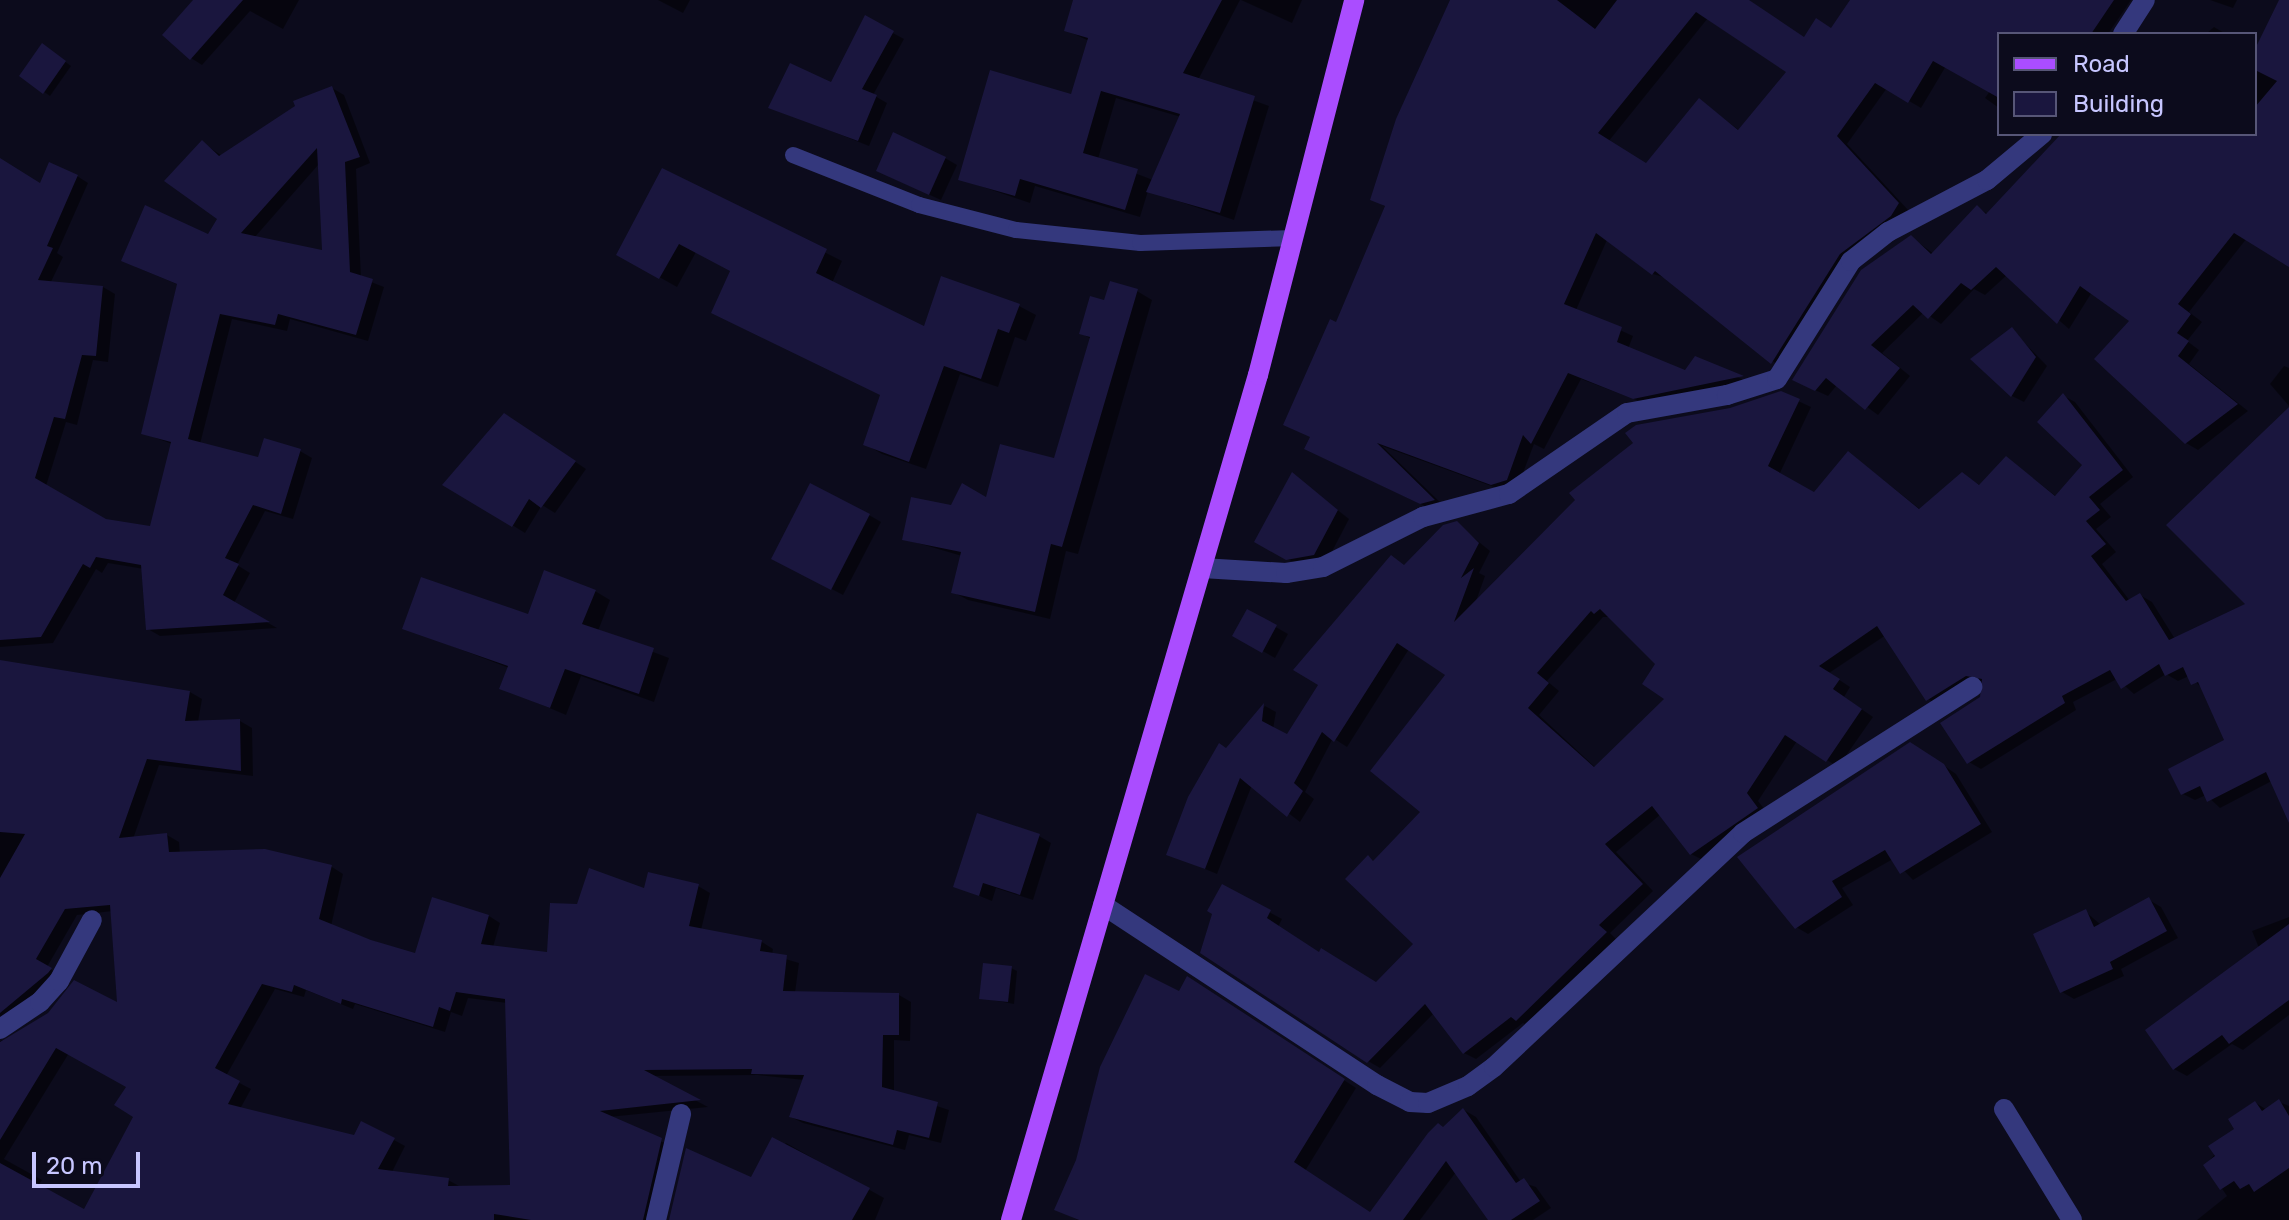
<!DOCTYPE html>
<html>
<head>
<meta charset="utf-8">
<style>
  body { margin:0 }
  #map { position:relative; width:2289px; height:1220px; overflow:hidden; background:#0c0b1c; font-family:Rubik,sans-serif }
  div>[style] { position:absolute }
  .shadow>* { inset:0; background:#0007 }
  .building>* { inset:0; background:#1a163e }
  .service>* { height:16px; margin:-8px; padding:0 8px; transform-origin:8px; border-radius:8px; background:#34387d }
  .minor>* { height:20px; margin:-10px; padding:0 10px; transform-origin:10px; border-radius:10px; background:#34387d }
  .primary>* { height:20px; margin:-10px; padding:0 10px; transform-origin:10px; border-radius:10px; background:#aa4dff }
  span { translate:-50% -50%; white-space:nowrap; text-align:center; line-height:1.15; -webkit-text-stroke:8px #0c0b1c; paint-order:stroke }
  .legend { position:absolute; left:1997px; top:32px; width:260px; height:104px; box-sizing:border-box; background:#0c0b1c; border:2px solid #575677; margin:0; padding:10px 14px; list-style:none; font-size:24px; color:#c7c6ff }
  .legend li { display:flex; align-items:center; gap:16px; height:40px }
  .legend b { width:40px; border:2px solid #575677 }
  .scale { position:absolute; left:32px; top:1152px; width:108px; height:36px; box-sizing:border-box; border:4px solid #c7c6ff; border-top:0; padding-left:10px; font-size:24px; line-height:28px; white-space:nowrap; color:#c7c6ff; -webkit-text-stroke:6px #0c0b1c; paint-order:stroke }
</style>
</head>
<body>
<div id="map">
  <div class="shadow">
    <i style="clip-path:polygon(194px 0,299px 0,283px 29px,250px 11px,202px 65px,191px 58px)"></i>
    <i style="clip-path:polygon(658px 0,690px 0,683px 13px)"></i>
    <i style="clip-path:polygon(evenodd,1075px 0,1240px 0,1198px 80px,1269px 106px,1234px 220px,1148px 191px,1140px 217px,1035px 186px,1030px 203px,960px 179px,1072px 96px,1089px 41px,1066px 30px,1075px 0,1116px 98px,1181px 117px,1153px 180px,1098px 159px,1116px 98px)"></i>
    <i style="clip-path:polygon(1241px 0,1302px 0,1292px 23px)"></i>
    <i style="clip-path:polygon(evenodd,1451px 0,1747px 0,1805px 39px,1832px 30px,1852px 0,2131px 0,2108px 34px,1999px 34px,1999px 108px,1985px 98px,1990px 91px,1946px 66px,1921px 108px,1887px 88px,1847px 144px,1909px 211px,1852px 260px,1783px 369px,1667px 278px,1653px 274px,1607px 240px,1576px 310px,1633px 336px,1628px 349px,1686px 373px,1695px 359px,1751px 383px,1647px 404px,1581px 379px,1544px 449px,1534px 444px,1518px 486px,1505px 491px,1382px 446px,1445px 507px,1433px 510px,1318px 455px,1312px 438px,1337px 325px,1386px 207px,1373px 199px,1451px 0,1708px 18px,1788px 71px,1740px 131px,1700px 100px,1647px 166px,1608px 142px,1708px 18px)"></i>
    <i style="clip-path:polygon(2210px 0,2237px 0,2233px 8px)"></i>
    <i style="clip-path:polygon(2289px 17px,2289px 265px,2247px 238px,2189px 312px,2202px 322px,2187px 341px,2199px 350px,2189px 364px,2248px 411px,2198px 450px,2186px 443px,2132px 321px,2092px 292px,2069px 329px,2007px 275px,1985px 295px,1974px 289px,1941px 324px,1924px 312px,1882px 353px,1910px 376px,1878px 415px,1837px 385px,1828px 396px,1806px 386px,1911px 237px,1934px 254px,1978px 208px,1988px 214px,2074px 134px,2255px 134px,2255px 53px)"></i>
    <i style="clip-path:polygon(865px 18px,904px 39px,873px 95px,887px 103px,869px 146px,771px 107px,832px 85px)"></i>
    <i style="clip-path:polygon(2214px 27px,2226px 34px,2206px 34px)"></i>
    <i style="clip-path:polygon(48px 49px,71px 66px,50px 96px,21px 76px)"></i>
    <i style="clip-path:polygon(evenodd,332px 88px,344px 95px,370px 163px,356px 169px,361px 278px,384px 287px,368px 341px,290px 319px,287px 331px,232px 319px,200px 444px,259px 460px,300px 451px,312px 458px,293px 519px,265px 511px,237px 565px,250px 573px,234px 603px,277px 628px,160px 636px,148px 629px,144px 569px,108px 563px,102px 573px,96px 569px,53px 643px,0 647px,0 500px,66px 284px,103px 287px,115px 294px,108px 362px,93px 360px,77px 425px,66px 422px,46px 486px,105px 520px,151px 528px,172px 444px,143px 433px,179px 285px,136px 267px,209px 237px,220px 219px,203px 143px,222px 156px,332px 88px,319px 164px,324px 253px,254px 238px,319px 164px)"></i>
    <i style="clip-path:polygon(945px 158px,957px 165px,941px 200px,890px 177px)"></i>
    <i style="clip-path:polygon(0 160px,41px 186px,77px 176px,88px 183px,57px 253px,63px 257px,0 387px)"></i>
    <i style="clip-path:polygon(663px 171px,842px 261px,832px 283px,925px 328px,1019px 306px,1036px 315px,1026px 341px,1015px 337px,998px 387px,960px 374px,926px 469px,882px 454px,865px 444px,882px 396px,732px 271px,696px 252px,677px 287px,618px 254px)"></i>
    <i style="clip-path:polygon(1137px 291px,1152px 300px,1078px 554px,1066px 551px,1050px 619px,968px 600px,953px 592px,962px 556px,904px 539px,952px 508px,988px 500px,1056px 460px,1091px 339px,1081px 333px,1105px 303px)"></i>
    <i style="clip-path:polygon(2012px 330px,2047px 366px,2024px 402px,2012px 396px)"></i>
    <i style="clip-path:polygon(2284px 366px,2289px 368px,2289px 406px,2270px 384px)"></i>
    <i style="clip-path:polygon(evenodd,1781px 393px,1811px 407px,1779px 475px,1814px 495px,1849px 453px,1921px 510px,1962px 474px,1981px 486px,2007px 458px,2057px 497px,2085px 465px,2064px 396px,2075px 402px,2133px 477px,2100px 504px,2111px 517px,2096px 529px,2116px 552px,2102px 564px,2130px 601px,2140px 595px,2152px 602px,2175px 639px,2248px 605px,2289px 409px,2289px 772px,2220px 808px,2206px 795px,2195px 800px,2183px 794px,2226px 741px,2203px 689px,2189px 676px,2178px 681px,2166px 674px,2134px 694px,2117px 679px,2073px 702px,2076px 710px,1981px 769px,1969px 762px,1984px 682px,1940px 706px,1928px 699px,1886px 635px,1829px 673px,1850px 687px,1844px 697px,1873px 717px,1838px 767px,1797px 741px,1758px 801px,1769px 815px,1703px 860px,1691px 854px,1661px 814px,1616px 852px,1653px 891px,1610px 933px,1617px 940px,1529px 1027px,1523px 1023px,1476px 1059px,1464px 1053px,1434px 1013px,1380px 1068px,1368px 1061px,1223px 887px,1282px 919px,1278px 927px,1320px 954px,1376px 984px,1415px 944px,1368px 858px,1375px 862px,1423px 812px,1448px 675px,1409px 649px,1347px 747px,1333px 738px,1305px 792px,1314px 799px,1300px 822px,1252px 785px,1217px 874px,1169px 854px,1227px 750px,1265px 706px,1276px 712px,1273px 729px,1287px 736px,1405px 566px,1457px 524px,1490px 551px,1479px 573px,1485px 576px,1475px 604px,1730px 410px,1781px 393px,1603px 617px,1610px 617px,1658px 663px,1667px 698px,1596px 768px,1539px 715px,1559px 691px,1547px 681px,1603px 617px)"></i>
    <i style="clip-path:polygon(516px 422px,586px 469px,555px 513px,542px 505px,525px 533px,445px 484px)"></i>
    <i style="clip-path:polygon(1292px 474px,1349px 519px,1327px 561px,1300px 566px,1256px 541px)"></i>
    <i style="clip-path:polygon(869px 515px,881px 522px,843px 595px,786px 565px)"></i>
    <i style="clip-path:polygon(595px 591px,610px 600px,598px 631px,669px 658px,654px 702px,581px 676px,566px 715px,502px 688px,509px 668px,405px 628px,529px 617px)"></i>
    <i style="clip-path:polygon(1248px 611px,1288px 634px,1275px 658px,1234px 635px)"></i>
    <i style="clip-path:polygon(evenodd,0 662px,190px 692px,202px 699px,198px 722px,240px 721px,252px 728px,253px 776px,159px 765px,133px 839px,167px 835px,179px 842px,180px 854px,265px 851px,332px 867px,343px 874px,331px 926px,416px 956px,489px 916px,500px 923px,493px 947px,549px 955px,578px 906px,698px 886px,710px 893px,701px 930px,762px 942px,773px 949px,772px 955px,799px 963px,795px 993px,899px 995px,911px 1002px,910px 1041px,894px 1040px,894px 1092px,949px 1110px,941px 1143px,909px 1135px,905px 1150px,803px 1123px,791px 1117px,804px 1080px,758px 1075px,650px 1076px,708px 1107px,609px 1117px,673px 1147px,648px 1220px,0 1220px,0 1041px,119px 1006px,113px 911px,77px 915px,47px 967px,62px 976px,0 1034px,0 662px,275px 989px,304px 997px,306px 990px,353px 1009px,355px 1004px,445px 1032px,451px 1012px,462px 1016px,468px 998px,507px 1003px,513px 1187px,461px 1187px,448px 1180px,392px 1172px,405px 1146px,394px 1140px,355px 1137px,240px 1109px,251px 1089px,226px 1076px,275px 989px,0 662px,69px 1053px,129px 1086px,136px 1116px,85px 1212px,38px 1186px,42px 1180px,4px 1159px,69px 1053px)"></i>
    <i style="clip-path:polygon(1923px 751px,1956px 774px,1992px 832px,1913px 880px,1893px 859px,1842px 888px,1853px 905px,1808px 934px,1796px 927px)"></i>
    <i style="clip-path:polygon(1039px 836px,1051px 843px,1033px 900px,996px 888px,992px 901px,955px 886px)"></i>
    <i style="clip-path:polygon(2149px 900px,2161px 907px,2178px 938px,2121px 969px,2124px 976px,2074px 999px,2062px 992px,2086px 912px,2101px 925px)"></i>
    <i style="clip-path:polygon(2289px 917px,2289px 1015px,2243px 1050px,2232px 1044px,2187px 1076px,2174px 1069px,2259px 948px,2252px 931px)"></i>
    <i style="clip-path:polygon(1011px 968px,1017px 971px,1014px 1004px,981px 998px)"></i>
    <i style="clip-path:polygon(1200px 986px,1356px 1088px,1305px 1171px,1371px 1214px,1464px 1110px,1476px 1117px,1521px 1182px,1536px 1187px,1551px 1208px,1533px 1220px,1490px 1220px,1456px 1172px,1420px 1220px,1078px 1220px,1056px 1209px,1180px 994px)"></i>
    <i style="clip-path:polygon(2279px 1102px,2289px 1106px,2289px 1220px,2197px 1220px,2227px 1196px,2206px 1165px,2256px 1103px,2267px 1110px)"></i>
    <i style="clip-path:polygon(786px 1143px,884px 1198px,875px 1220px,685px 1220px,752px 1179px)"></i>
  </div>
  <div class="building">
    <i style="clip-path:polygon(193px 0,243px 0,190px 60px,162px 35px)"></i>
    <i style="clip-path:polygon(1073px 0,1222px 0,1183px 73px,1255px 96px,1220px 213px,1146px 192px,1180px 114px,1101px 91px,1083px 153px,1138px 169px,1125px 210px,1020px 179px,1015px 196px,958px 180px,990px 70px,1071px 94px,1088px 38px,1064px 31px)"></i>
    <i style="clip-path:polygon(evenodd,1450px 0,1557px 0,1595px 29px,1617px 0,1749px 0,1804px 37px,1816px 18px,1831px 28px,1850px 0,2114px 0,2091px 34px,1999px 34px,1999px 98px,1933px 61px,1908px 103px,1875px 83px,1837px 136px,1899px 203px,1891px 216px,1840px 254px,1771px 364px,1655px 271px,1652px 275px,1596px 233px,1564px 304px,1622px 327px,1617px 342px,1685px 370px,1695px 356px,1744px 376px,1633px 399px,1568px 373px,1531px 444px,1523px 435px,1507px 480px,1491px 485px,1377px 443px,1435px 500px,1420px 504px,1304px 449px,1310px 437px,1283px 425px,1330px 319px,1336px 322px,1385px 206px,1370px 200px,1396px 119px,1450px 0,1696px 12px,1786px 72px,1738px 130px,1699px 98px,1646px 163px,1598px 133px,1696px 12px)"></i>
    <i style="clip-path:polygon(2279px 0,2289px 0,2289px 267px,2234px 233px,2178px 304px,2191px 314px,2177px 333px,2189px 341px,2178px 356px,2238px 404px,2185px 444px,2094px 359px,2129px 321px,2080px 286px,2057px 324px,1996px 267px,1971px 290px,1961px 283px,1928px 319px,1913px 305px,1871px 345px,1900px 368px,1865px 410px,1826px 378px,1815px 391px,1792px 380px,1861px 270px,1911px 235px,1931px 254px,1977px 205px,1986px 214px,2061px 134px,2255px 134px,2255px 107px,2277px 81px,2255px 70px,2255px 49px)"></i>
    <i style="clip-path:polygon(865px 15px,894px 31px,862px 89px,877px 95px,858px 141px,768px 108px,790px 63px,831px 82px)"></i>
    <i style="clip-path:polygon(42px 43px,66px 61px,43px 94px,19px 76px)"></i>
    <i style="clip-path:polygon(evenodd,332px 86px,360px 157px,345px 162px,350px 272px,373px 279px,356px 335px,278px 314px,275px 325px,220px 314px,188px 439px,258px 457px,264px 438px,301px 449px,281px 514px,253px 505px,225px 558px,239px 564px,223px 595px,270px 622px,146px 630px,141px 565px,96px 557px,90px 568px,83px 564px,41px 637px,0 640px,0 158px,40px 183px,49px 162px,78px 175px,47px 246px,53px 248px,38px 280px,103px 286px,96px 356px,82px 355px,65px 419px,54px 417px,35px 478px,106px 519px,150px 526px,171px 442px,141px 434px,177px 284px,121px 261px,145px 205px,208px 234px,217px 219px,164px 181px,202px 140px,219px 156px,295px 106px,293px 101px,332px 86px,317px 148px,322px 250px,241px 233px,317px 148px)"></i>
    <i style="clip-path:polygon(893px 132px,946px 157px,929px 195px,876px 171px)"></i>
    <i style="clip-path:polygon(662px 168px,827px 249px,816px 273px,924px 326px,941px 276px,1020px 304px,1009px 333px,998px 329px,981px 379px,944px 366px,909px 462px,863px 445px,880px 395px,711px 313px,730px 271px,679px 244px,659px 279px,616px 255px)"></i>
    <i style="clip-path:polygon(1110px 281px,1138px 289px,1062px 547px,1051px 544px,1035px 612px,951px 593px,961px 552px,902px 540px,911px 497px,951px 505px,962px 483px,986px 497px,1000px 444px,1054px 458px,1090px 337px,1079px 334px,1090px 296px,1104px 300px)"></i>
    <i style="clip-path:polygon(2012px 327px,2036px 357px,2011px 397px,1970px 359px)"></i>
    <i style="clip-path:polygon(evenodd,1781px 391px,1800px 399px,1768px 466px,1814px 492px,1848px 451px,1919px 509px,1962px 472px,1979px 485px,2006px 456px,2055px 496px,2082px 465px,2037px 422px,2063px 393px,2123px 470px,2089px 497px,2100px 510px,2086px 521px,2106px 544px,2091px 556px,2126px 601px,2140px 593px,2169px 640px,2245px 604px,2166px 525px,2289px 407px,2289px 823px,2266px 772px,2207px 802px,2200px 786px,2181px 795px,2168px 769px,2224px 740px,2198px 682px,2191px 685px,2183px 667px,2165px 676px,2159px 664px,2121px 689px,2110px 670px,2062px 696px,2065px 703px,1967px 764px,1940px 723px,1980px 697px,1982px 679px,1966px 676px,1926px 701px,1877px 626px,1819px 666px,1840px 679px,1833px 689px,1862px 709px,1826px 762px,1785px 735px,1747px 793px,1758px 808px,1690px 855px,1652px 806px,1605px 844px,1643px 884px,1599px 925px,1607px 932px,1516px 1021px,1511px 1017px,1463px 1054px,1425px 1004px,1367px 1063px,1200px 953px,1212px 914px,1207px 911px,1222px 884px,1271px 910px,1267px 918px,1319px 952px,1321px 948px,1376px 982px,1413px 944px,1345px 879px,1368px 855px,1373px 861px,1420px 812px,1370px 771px,1445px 675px,1397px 643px,1334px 742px,1322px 732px,1294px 783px,1303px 791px,1287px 817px,1240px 778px,1205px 869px,1166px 855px,1188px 797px,1219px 743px,1226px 748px,1264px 703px,1262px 721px,1287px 734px,1318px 685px,1293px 670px,1391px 555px,1404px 565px,1443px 525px,1457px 521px,1479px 543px,1461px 578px,1474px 568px,1454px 622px,1575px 500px,1569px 493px,1633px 443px,1625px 433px,1636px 425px,1730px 408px,1781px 391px,1600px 609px,1655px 664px,1642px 684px,1664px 699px,1594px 767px,1528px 708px,1549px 683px,1537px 673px,1591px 611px,1594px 614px,1600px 609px)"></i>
    <i style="clip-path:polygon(504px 413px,576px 461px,541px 508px,529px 499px,512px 527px,442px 485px)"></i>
    <i style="clip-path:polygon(1292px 472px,1338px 510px,1314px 555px,1286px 560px,1254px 542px)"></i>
    <i style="clip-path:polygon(810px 483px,870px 514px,831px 590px,771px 559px)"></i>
    <i style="clip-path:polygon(544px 570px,596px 590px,582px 624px,654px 648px,639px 694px,565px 669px,550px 708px,499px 689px,508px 666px,402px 629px,421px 577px,528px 614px)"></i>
    <i style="clip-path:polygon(1247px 609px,1277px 625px,1262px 653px,1232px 636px)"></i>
    <i style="clip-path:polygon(evenodd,0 660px,190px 691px,185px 721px,240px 719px,241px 771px,147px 759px,119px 838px,167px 833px,169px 852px,265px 849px,332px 865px,319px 919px,371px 940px,415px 953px,432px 897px,489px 915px,481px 944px,547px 952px,550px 903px,577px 904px,589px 868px,644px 888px,648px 872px,699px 884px,689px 926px,762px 940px,760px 951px,787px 955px,783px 991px,899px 993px,899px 1035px,883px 1035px,882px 1087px,938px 1102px,929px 1138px,897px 1130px,893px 1145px,789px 1117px,804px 1075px,751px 1074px,752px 1069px,644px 1070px,701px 1100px,600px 1111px,662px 1138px,643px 1220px,531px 1220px,494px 1214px,494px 1220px,0 1220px,0 1163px,84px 1209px,133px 1117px,114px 1105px,126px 1087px,56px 1048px,0 1140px,0 1042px,48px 1013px,74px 980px,117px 1002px,110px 905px,65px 909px,36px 959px,52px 968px,48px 973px,0 1013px,0 878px,25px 834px,0 832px,0 660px,262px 984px,292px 992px,294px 985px,341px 1004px,342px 999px,433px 1027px,439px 1007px,450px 1011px,456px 992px,505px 999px,510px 1185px,448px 1186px,449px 1178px,378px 1169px,395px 1138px,361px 1121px,354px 1135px,228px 1104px,240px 1081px,215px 1068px,262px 984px)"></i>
    <i style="clip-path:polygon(1910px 742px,1944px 764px,1981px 824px,1900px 874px,1885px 850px,1832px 881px,1842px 897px,1795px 929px,1737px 857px)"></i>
    <i style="clip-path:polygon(977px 813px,1040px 834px,1020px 895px,983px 883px,979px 896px,953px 887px)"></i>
    <i style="clip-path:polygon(2149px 897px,2167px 931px,2110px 962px,2113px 969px,2060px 993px,2033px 934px,2086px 909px,2094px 927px)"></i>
    <i style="clip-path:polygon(2289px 924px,2289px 1000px,2229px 1044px,2222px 1035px,2173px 1070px,2145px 1030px)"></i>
    <i style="clip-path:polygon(983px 963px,1012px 966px,1008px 1002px,979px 999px)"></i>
    <i style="clip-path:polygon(1145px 974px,1179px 991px,1187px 976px,1345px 1079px,1294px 1162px,1370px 1212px,1428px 1133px,1438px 1123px,1443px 1127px,1463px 1108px,1516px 1183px,1524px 1178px,1540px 1201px,1511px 1220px,1488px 1220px,1446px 1161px,1403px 1220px,1079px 1220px,1054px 1210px,1076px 1160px,1100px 1067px)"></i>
    <i style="clip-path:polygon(2279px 1099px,2289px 1116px,2289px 1168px,2254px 1192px,2249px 1184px,2240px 1189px,2234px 1181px,2220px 1190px,2203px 1165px,2215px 1156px,2208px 1146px,2234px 1129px,2228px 1119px,2255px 1101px,2262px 1111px)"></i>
    <i style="clip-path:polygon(772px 1137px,870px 1188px,852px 1220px,669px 1220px,686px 1148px,751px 1177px)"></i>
  </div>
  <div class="service">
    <i style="left:793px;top:155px;width:136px;rotate:21.6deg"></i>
    <i style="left:919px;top:205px;width:100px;rotate:14.5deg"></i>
    <i style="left:1016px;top:230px;width:125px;rotate:6deg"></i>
    <i style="left:1140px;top:243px;width:154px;rotate:-1.9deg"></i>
  </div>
  <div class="minor">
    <i style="left:2123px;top:34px;width:40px;rotate:-57.1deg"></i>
    <i style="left:1202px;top:568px;width:84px;rotate:3.4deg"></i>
    <i style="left:1286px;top:573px;width:37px;rotate:-9deg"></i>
    <i style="left:1323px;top:567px;width:112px;rotate:-26.6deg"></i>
    <i style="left:1423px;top:517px;width:89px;rotate:-15deg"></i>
    <i style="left:1509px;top:494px;width:143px;rotate:-34.5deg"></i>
    <i style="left:1627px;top:413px;width:102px;rotate:-10.2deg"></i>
    <i style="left:1727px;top:395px;width:52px;rotate:-17.7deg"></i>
    <i style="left:1777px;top:379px;width:139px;rotate:-57.9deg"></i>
    <i style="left:1851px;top:261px;width:47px;rotate:-38.1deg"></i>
    <i style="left:1888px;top:232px;width:112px;rotate:-27.7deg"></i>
    <i style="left:1987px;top:180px;width:72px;rotate:-39.9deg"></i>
    <i style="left:1103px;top:905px;width:328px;rotate:33.3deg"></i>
    <i style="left:1377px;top:1085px;width:37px;rotate:27deg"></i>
    <i style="left:1410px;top:1102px;width:18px;rotate:3deg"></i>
    <i style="left:1428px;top:1103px;width:43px;rotate:-23deg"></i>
    <i style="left:1468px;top:1086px;width:32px;rotate:-36deg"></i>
    <i style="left:1494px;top:1067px;width:342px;rotate:-43.2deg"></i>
    <i style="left:1743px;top:833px;width:272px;rotate:-32.5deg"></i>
    <i style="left:0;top:1029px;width:48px;rotate:-34deg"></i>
    <i style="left:40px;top:1002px;width:28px;rotate:-48deg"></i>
    <i style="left:59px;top:981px;width:69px;rotate:-61.6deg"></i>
    <i style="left:2004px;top:1109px;width:130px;rotate:58.5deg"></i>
    <i style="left:656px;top:1220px;width:109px;rotate:-76.7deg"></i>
  </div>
  <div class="primary">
    <i style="left:1011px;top:1220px;width:880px;rotate:-73.71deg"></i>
    <i style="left:1258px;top:375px;width:387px;rotate:-75.6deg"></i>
  </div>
  <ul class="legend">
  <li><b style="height:10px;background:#aa4dff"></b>Road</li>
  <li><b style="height:22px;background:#1a163e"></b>Building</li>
  </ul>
  <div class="scale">20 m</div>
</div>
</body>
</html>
